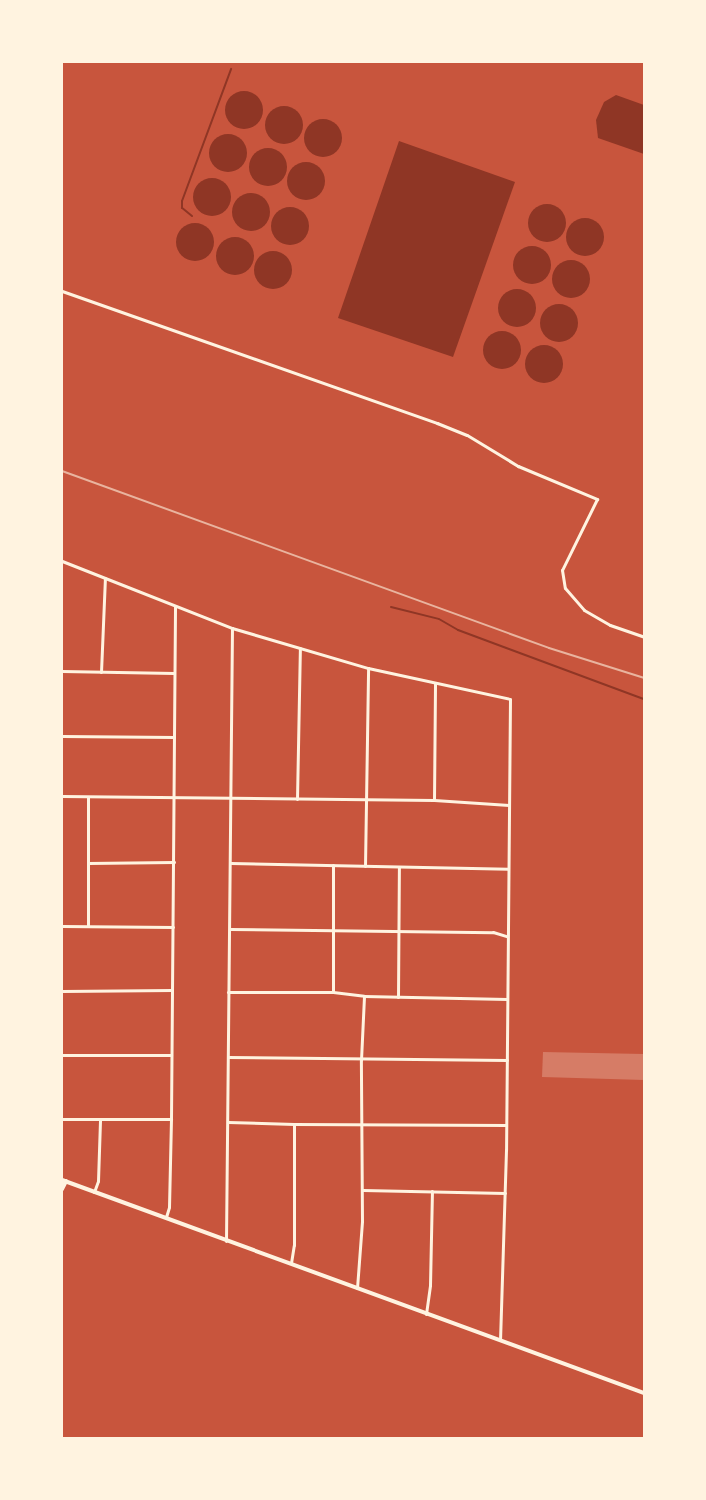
<!DOCTYPE html>
<html>
<head>
<meta charset="utf-8">
<style>
  body { margin:0 }
  #map { position:relative; width:706px; height:1500px; overflow:hidden; background:#c8553d; font-family:"PT Sans",sans-serif }
  div>[style] { position:absolute }
  .water>* { inset:0; background:#8f3625 }
  .round { border-radius:50% }
  .stream>* { height:2px; margin:-1px; padding:0 1px; transform-origin:1px; border-radius:1px; background:#8f3625 }
  .building>* { inset:0; background:#d67c66 }
  .minor>* { height:3px; margin:-1.5px; padding:0 1.5px; transform-origin:1.5px; border-radius:1.5px; background:#fff3e0 }
  .tertiary>* { height:4px; margin:-2px; padding:0 2px; transform-origin:2px; border-radius:2px; background:#fff3e0 }
  .rail>* { height:2px; margin:-1px; padding:0 1px; transform-origin:1px; border-radius:1px; background:#e9b49f }
  span { translate:-50% -50%; white-space:nowrap; text-align:center; line-height:1.15; -webkit-text-stroke:5px #fff3e0; paint-order:stroke }
  .frame { position:absolute; inset:0; border:63px solid #fff3e0; pointer-events:none }
</style>
</head>
<body>
<div id="map">
  <div class="water">
    <i class="round" style="left:225px;top:91px;width:38px;height:38px"></i>
    <i style="clip-path:polygon(616px 95px,644px 105px,644px 154px,598px 138px,596px 120px,604px 102px)"></i>
    <i class="round" style="left:265px;top:106px;width:38px;height:38px"></i>
    <i class="round" style="left:304px;top:119px;width:38px;height:38px"></i>
    <i class="round" style="left:209px;top:134px;width:38px;height:38px"></i>
    <i style="clip-path:polygon(399px 141px,515px 182px,453px 357px,338px 318px)"></i>
    <i class="round" style="left:249px;top:148px;width:38px;height:38px"></i>
    <i class="round" style="left:287px;top:162px;width:38px;height:38px"></i>
    <i class="round" style="left:193px;top:178px;width:38px;height:38px"></i>
    <i class="round" style="left:232px;top:193px;width:38px;height:38px"></i>
    <i class="round" style="left:528px;top:204px;width:38px;height:38px"></i>
    <i class="round" style="left:271px;top:207px;width:38px;height:38px"></i>
    <i class="round" style="left:566px;top:218px;width:38px;height:38px"></i>
    <i class="round" style="left:176px;top:223px;width:38px;height:38px"></i>
    <i class="round" style="left:216px;top:237px;width:38px;height:38px"></i>
    <i class="round" style="left:513px;top:246px;width:38px;height:38px"></i>
    <i class="round" style="left:254px;top:251px;width:38px;height:38px"></i>
    <i class="round" style="left:552px;top:260px;width:38px;height:38px"></i>
    <i class="round" style="left:498px;top:289px;width:38px;height:38px"></i>
    <i class="round" style="left:540px;top:304px;width:38px;height:38px"></i>
    <i class="round" style="left:483px;top:331px;width:38px;height:38px"></i>
    <i class="round" style="left:525px;top:345px;width:38px;height:38px"></i>
  </div>
  <div class="stream">
    <i style="left:192px;top:216px;width:13px;rotate:-141deg"></i>
    <i style="left:182px;top:208px;width:7px;rotate:-90deg"></i>
    <i style="left:182px;top:201px;width:141px;rotate:-69.6deg"></i>
    <i style="left:391px;top:607px;width:49px;rotate:14deg"></i>
    <i style="left:439px;top:619px;width:22px;rotate:30deg"></i>
    <i style="left:458px;top:630px;width:198px;rotate:20.4deg"></i>
  </div>
  <div class="building">
    <i style="clip-path:polygon(543px 1052px,644px 1054px,644px 1080px,542px 1077px)"></i>
  </div>
  <div class="minor">
    <i style="left:62px;top:291px;width:398px;rotate:19.4deg"></i>
    <i style="left:437px;top:423px;width:32px;rotate:22deg"></i>
    <i style="left:467px;top:435px;width:60px;rotate:31.3deg"></i>
    <i style="left:518px;top:466px;width:86px;rotate:22.7deg"></i>
    <i style="left:597px;top:499px;width:79px;rotate:116.2deg"></i>
    <i style="left:562px;top:570px;width:18px;rotate:81deg"></i>
    <i style="left:565px;top:588px;width:29px;rotate:49deg"></i>
    <i style="left:584px;top:610px;width:30px;rotate:30deg"></i>
    <i style="left:610px;top:625px;width:36px;rotate:19deg"></i>
    <i style="left:62px;top:561px;width:183px;rotate:21.5deg"></i>
    <i style="left:232px;top:628px;width:142px;rotate:16.4deg"></i>
    <i style="left:368px;top:668px;width:145px;rotate:12.3deg"></i>
    <i style="left:510px;top:699px;width:451px;rotate:90.5deg"></i>
    <i style="left:506px;top:1150px;width:190px;rotate:91.8deg"></i>
    <i style="left:62px;top:671px;width:112px;rotate:1deg"></i>
    <i style="left:101px;top:672px;width:94px;rotate:-87.6deg"></i>
    <i style="left:62px;top:736px;width:112px;rotate:0.5deg"></i>
    <i style="left:62px;top:796px;width:372px;rotate:0.6deg"></i>
    <i style="left:434px;top:800px;width:75px;rotate:3.8deg"></i>
    <i style="left:88px;top:797px;width:129px;rotate:90deg"></i>
    <i style="left:297px;top:799px;width:151px;rotate:-88.9deg"></i>
    <i style="left:434px;top:800px;width:116px;rotate:-89.5deg"></i>
    <i style="left:88px;top:863px;width:86px;rotate:-0.7deg"></i>
    <i style="left:231px;top:863px;width:277px;rotate:1.2deg"></i>
    <i style="left:333px;top:865px;width:127px;rotate:90deg"></i>
    <i style="left:365px;top:866px;width:198px;rotate:-89.1deg"></i>
    <i style="left:62px;top:926px;width:111px;rotate:0.5deg"></i>
    <i style="left:230px;top:929px;width:263px;rotate:0.7deg"></i>
    <i style="left:493px;top:932px;width:14px;rotate:17deg"></i>
    <i style="left:62px;top:991px;width:110px;rotate:-0.5deg"></i>
    <i style="left:228px;top:992px;width:105px"></i>
    <i style="left:333px;top:992px;width:31px;rotate:7deg"></i>
    <i style="left:364px;top:996px;width:143px;rotate:1.2deg"></i>
    <i style="left:398px;top:997px;width:130px;rotate:-89.6deg"></i>
    <i style="left:62px;top:1055px;width:109px"></i>
    <i style="left:228px;top:1057px;width:279px;rotate:0.6deg"></i>
    <i style="left:62px;top:1119px;width:109px"></i>
    <i style="left:228px;top:1122px;width:66px;rotate:1.7deg"></i>
    <i style="left:294px;top:1124px;width:212px;rotate:0.3deg"></i>
    <i style="left:363px;top:1190px;width:142px;rotate:1.2deg"></i>
    <i style="left:94px;top:1192px;width:12px;rotate:-70deg"></i>
    <i style="left:98px;top:1181px;width:61px;rotate:-88.1deg"></i>
    <i style="left:166px;top:1217px;width:10px;rotate:-73deg"></i>
    <i style="left:169px;top:1207px;width:88px;rotate:-88.7deg"></i>
    <i style="left:171px;top:1119px;width:513px;rotate:-89.55deg"></i>
    <i style="left:226px;top:1241px;width:613px;rotate:-89.44deg"></i>
    <i style="left:291px;top:1263px;width:18px;rotate:-81deg"></i>
    <i style="left:294px;top:1245px;width:121px;rotate:-90deg"></i>
    <i style="left:357px;top:1288px;width:67px;rotate:-85.7deg"></i>
    <i style="left:362px;top:1221px;width:161px;rotate:-90.4deg"></i>
    <i style="left:361px;top:1060px;width:64px;rotate:-87.3deg"></i>
    <i style="left:426px;top:1314px;width:29px;rotate:-82deg"></i>
    <i style="left:430px;top:1285px;width:94px;rotate:-88.8deg"></i>
  </div>
  <div class="tertiary">
    <i style="left:62px;top:1180px;width:620px;rotate:20.1deg"></i>
    <i style="left:62px;top:1189px;width:9px;rotate:-63deg"></i>
  </div>
  <div class="rail">
    <i style="left:62px;top:471px;width:518px;rotate:19.97deg"></i>
    <i style="left:549px;top:648px;width:100px;rotate:17.5deg"></i>
  </div>
  <div class="frame"></div>
</div>
</body>
</html>
